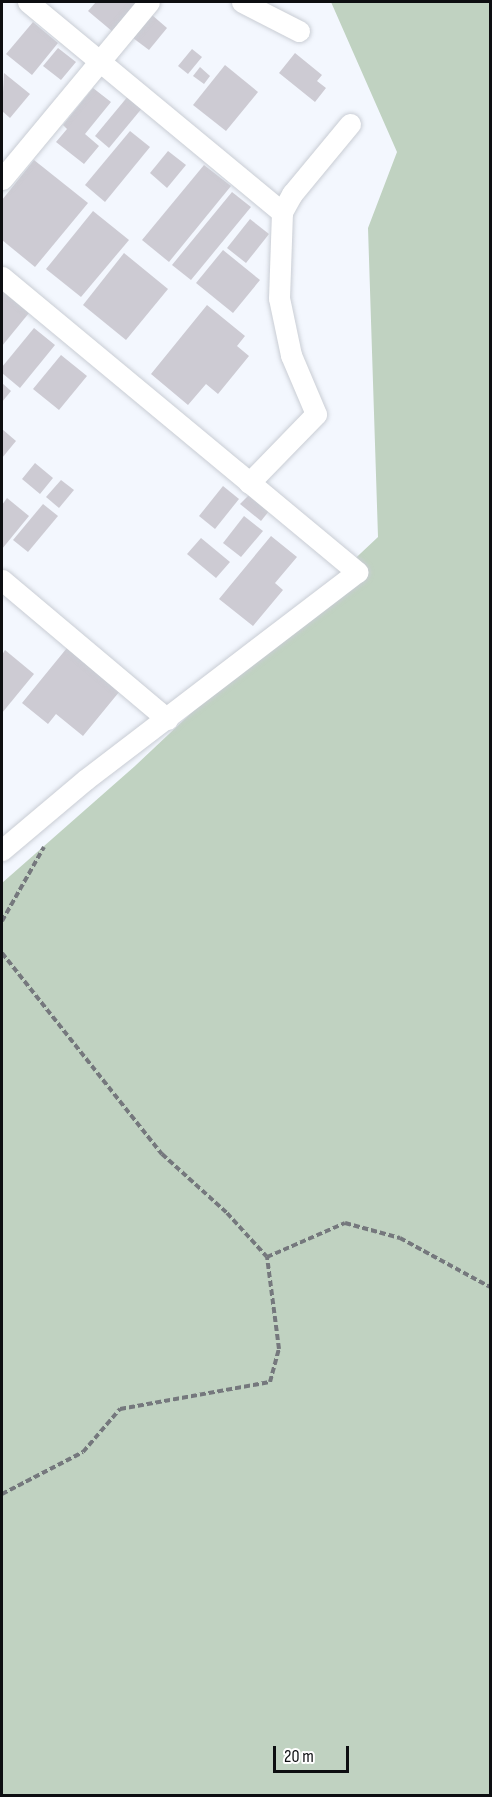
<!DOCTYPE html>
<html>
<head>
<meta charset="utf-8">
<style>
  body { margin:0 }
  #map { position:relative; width:492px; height:1797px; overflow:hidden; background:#f3f7fe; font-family:"Sofia Sans Condensed",sans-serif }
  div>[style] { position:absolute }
  .green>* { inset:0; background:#c0d2c1 }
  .building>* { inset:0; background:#cdcbd3 }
  .path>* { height:4px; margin-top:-2px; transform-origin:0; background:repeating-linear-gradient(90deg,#75787d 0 6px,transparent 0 9px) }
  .roads { filter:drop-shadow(0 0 2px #c9cdd4) drop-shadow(0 0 2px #c9cdd4) }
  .minor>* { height:21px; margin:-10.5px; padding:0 10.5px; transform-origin:10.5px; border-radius:10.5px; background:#fff }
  span { translate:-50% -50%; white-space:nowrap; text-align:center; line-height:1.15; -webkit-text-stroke:4.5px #fff; paint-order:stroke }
  .frame { position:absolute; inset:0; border:3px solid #0d0e11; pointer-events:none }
  .scale { position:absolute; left:273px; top:1746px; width:76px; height:27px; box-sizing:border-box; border:3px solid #0d0e11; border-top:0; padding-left:8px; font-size:18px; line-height:21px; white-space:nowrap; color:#0d0e11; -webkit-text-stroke:4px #fff; paint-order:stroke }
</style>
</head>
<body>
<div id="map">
  <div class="green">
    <i style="clip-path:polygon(331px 2px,490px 2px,490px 1795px,2px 1795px,2px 883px,135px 766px,378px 537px,368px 228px,397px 152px)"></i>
  </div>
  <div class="building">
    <i style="clip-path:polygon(96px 2px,138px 2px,113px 32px,88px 11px)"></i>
    <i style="clip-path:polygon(152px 15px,167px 28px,149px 50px,133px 38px)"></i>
    <i style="clip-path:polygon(33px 22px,58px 43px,32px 75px,6px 54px)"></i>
    <i style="clip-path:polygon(58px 48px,76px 62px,61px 80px,43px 66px)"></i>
    <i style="clip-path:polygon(192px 49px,202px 57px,188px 74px,178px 66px)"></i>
    <i style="clip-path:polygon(295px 53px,322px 75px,317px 81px,326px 88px,315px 102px,279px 73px)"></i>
    <i style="clip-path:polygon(225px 65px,258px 92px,226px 131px,193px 105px)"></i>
    <i style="clip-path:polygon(200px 67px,210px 76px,204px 84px,193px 76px)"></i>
    <i style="clip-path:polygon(4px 73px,30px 94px,10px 118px,2px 111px)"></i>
    <i style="clip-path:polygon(93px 88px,111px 102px,85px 134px,99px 146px,84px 164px,56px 142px,67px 129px,63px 125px)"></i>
    <i style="clip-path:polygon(129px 95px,143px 107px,109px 148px,95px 136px)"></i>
    <i style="clip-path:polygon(130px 131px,150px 147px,105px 202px,85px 185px)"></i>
    <i style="clip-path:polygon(168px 151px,186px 165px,167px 188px,150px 173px)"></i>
    <i style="clip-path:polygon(34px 160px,88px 203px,35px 267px,2px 240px,2px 200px)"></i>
    <i style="clip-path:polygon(204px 165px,231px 186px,169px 262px,142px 240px)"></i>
    <i style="clip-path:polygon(232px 192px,251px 207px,191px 280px,172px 265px)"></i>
    <i style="clip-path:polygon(93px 211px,129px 240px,81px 297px,46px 269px)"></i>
    <i style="clip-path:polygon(250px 219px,269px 234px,246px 263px,227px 248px)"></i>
    <i style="clip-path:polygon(223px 250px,260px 280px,233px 313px,196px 283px)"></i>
    <i style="clip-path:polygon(124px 253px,168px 289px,126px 340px,83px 305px)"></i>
    <i style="clip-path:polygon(2px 291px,29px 313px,2px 346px)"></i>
    <i style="clip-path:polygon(207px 305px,245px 336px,237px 346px,249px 356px,218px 394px,206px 384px,188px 405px,151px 374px)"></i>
    <i style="clip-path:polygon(34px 328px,55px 345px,20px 388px,2px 373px,2px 367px)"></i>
    <i style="clip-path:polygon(61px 355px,87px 376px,59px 410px,33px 389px)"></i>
    <i style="clip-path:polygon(2px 383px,11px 391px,2px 402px)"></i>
    <i style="clip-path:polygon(2px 429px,16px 441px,2px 458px)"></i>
    <i style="clip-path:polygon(35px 463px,53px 478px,40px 494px,22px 479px)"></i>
    <i style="clip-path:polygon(61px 480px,74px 490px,59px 508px,46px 497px)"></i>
    <i style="clip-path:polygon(223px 486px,239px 499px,215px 529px,199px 516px)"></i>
    <i style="clip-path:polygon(249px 495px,269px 511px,261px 521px,240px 504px)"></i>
    <i style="clip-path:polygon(7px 498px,29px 516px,2px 549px,2px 505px)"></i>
    <i style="clip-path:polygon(43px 504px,58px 516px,28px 552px,13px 540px)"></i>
    <i style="clip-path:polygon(244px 516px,263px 531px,241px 557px,223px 543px)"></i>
    <i style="clip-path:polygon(271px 536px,297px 557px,275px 583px,283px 590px,253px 626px,219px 599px)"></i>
    <i style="clip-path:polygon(201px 538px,230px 562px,216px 578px,187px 554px)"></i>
    <i style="clip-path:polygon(71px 643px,124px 686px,83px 736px,56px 714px,48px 724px,22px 703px)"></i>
    <i style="clip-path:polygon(5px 650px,34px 674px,2px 713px,2px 655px)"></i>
  </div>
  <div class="path">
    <i style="left:2px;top:921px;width:85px;rotate:-60.4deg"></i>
    <i style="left:2px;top:953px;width:257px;rotate:51.5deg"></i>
    <i style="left:162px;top:1154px;width:88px;rotate:42.2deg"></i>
    <i style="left:227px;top:1213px;width:59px;rotate:47.7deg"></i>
    <i style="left:267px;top:1257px;width:85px;rotate:-23.6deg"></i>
    <i style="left:345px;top:1223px;width:57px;rotate:15.3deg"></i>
    <i style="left:400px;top:1238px;width:102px;rotate:28.6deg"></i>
    <i style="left:2px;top:1494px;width:91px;rotate:-27.4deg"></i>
    <i style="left:83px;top:1452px;width:57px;rotate:-49.3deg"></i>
    <i style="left:120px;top:1409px;width:152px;rotate:-10.2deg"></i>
    <i style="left:270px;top:1382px;width:34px;rotate:-75deg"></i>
    <i style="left:279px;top:1349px;width:93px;rotate:-97.4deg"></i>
  </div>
  <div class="roads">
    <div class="minor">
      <i style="left:28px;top:2px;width:330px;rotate:39.6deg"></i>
      <i style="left:242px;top:2px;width:64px;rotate:27deg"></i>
      <i style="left:2px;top:179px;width:230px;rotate:-50.3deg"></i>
      <i style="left:2px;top:277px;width:462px;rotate:39.7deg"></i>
      <i style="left:357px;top:572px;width:342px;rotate:142.6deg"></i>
      <i style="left:85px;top:780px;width:109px;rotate:139.9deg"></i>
      <i style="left:249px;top:483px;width:96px;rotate:-45.8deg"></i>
      <i style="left:316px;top:414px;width:64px;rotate:-113deg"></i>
      <i style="left:291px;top:355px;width:58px;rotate:-101.9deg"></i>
      <i style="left:279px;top:298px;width:86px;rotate:-88deg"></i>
      <i style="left:282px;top:212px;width:21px;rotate:-61deg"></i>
      <i style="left:292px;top:194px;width:91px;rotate:-50.4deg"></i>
      <i style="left:2px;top:580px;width:216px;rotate:40.1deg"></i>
    </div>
  </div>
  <div class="frame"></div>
  <div class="scale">20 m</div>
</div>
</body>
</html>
